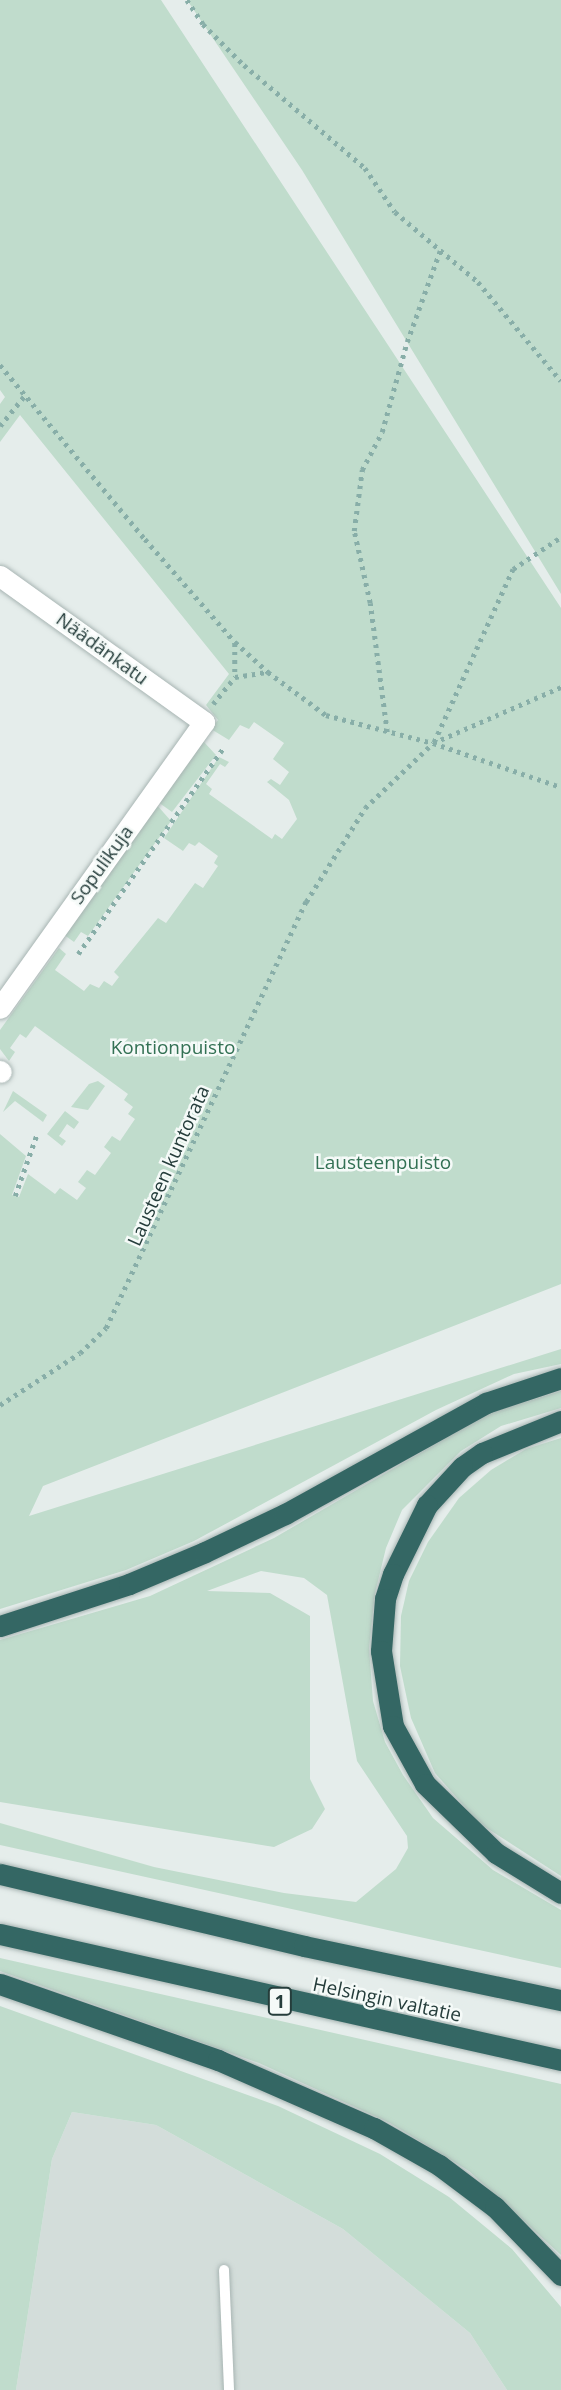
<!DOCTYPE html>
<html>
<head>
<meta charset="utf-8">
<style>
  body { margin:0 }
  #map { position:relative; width:561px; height:2390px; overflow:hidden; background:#e5edeb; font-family:"Open Sans",sans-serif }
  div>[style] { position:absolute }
  .built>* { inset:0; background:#d3ddda }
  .green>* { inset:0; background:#c0dccc }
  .path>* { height:4.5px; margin-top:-2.25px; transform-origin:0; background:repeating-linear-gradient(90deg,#88aea8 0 3.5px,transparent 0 8.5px) }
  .roads { filter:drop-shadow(0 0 2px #a8b5b3) drop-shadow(0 0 2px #a8b5b3) }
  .lane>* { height:10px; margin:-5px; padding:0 5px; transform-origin:5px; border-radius:5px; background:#fff }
  .street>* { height:21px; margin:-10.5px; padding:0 10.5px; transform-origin:10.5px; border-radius:10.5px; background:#fff }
  .highway>* { height:21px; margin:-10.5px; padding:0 10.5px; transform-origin:10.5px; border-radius:10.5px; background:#346764 }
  span { translate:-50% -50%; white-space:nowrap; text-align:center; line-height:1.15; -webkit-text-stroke:5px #f5faf8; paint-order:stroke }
  .shield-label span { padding:2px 5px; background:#f5faf8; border:2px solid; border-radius:5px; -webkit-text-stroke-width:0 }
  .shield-label { font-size:18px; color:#253d3b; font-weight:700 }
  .street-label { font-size:19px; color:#253d3b }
  .park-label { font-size:19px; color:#337154 }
</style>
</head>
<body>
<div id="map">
  <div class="built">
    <i style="clip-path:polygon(72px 2112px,156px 2125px,343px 2229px,470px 2333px,507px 2390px,16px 2390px,52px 2159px)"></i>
  </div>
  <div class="green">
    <i style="clip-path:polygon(0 0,161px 0,561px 608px,561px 1284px,43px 1486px,29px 1516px,561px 1349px,561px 1364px,514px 1374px,436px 1410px,194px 1541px,126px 1570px,0 1609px,0 1134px,26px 1156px,12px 1195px,19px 1197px,28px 1174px,55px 1194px,60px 1188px,77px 1200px,86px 1188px,78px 1182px,87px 1170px,95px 1175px,111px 1153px,104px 1147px,112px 1136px,120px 1141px,135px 1119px,128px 1114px,133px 1107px,124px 1100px,128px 1094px,35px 1026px,26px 1038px,20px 1034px,10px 1048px,15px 1052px,9px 1061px,0 1049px,0 1030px,59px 948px,66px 954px,55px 970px,84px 991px,90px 984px,99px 988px,104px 981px,112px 986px,119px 977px,114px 972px,158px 918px,166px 923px,195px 883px,203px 888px,218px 866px,214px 863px,218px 856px,199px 842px,195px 846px,189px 843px,183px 851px,164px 838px,219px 757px,229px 762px,225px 767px,220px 764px,206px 784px,212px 789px,209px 794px,272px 839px,275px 834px,282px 839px,297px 819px,289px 800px,267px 782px,271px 779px,280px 785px,289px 772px,273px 759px,284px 743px,254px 722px,249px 729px,240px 725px,229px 740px,211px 729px,218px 720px,206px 705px,229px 674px,20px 415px,0 442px,0 404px,5px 397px,0 390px)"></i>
    <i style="clip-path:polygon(187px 0,561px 0,561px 594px,302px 170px)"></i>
    <i style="clip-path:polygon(203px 741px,216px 755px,172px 812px,158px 802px)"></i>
    <i style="clip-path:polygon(156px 804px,171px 821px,88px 936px,81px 932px,74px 942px,63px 934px)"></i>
    <i style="clip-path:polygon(98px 1081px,105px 1086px,88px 1110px,71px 1107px,89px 1084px)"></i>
    <i style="clip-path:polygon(13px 1091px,47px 1115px,43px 1122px,15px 1101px,3px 1112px)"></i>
    <i style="clip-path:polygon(65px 1111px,79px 1122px,74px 1129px,67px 1124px,59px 1136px,66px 1141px,62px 1146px,47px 1134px)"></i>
    <i style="clip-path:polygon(561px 1391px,561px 1408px,501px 1426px,461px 1451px,402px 1510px,386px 1548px,375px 1593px,369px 1648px,373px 1701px,385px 1742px,403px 1775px,433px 1818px,493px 1870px,561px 1910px,561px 1968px,0 1845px,0 1823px,154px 1867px,284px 1893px,356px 1902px,396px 1869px,408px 1848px,407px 1836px,357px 1761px,327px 1595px,304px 1578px,261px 1571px,207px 1591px,270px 1593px,310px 1616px,310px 1779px,325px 1809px,312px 1829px,274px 1847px,0 1802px,0 1640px,150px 1596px,274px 1538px,489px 1413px)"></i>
    <i style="clip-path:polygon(561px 1438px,561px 1876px,479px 1823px,435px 1773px,411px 1718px,400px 1666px,401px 1616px,409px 1581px,428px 1542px,459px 1498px,491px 1470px,526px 1449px)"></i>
    <i style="clip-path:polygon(0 1958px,561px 2084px,561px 2255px,469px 2171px,390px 2123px,259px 2063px,0 1971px)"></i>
    <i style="clip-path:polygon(0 2006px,278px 2106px,380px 2154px,449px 2197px,512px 2249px,561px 2307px,561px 2390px,507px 2390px,470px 2333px,343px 2229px,156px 2125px,72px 2112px,52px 2159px,16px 2390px,0 2390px)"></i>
  </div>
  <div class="path">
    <i style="left:187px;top:0;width:29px;rotate:56deg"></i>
    <i style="left:203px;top:24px;width:58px;rotate:45deg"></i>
    <i style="left:244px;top:65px;width:159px;rotate:40.4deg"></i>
    <i style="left:365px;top:168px;width:53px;rotate:55.7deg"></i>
    <i style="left:395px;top:212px;width:109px;rotate:40.1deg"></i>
    <i style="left:478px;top:282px;width:129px;rotate:50deg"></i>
    <i style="left:0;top:365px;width:226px;rotate:50.2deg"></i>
    <i style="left:145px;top:539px;width:137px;rotate:48.9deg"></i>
    <i style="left:235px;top:642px;width:45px;rotate:42.3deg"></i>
    <i style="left:268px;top:672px;width:72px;rotate:36.6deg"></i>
    <i style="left:326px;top:715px;width:111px;rotate:14.7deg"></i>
    <i style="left:433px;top:743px;width:135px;rotate:19deg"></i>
    <i style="left:0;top:426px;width:38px;rotate:-51deg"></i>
    <i style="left:235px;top:643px;width:33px;rotate:90deg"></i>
    <i style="left:213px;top:704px;width:35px;rotate:-51deg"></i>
    <i style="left:235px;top:677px;width:32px;rotate:-9deg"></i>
    <i style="left:387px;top:732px;width:130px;rotate:-97.5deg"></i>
    <i style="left:370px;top:603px;width:74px;rotate:-102.5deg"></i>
    <i style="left:354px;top:531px;width:62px;rotate:-82.5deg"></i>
    <i style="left:362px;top:470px;width:43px;rotate:-62.2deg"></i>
    <i style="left:382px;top:432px;width:93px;rotate:-74.5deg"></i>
    <i style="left:407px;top:342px;width:97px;rotate:-70.1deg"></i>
    <i style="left:434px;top:742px;width:190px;rotate:-65.5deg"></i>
    <i style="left:513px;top:569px;width:58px;rotate:-33.7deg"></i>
    <i style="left:78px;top:954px;width:253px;rotate:-54.8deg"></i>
    <i style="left:15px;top:1196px;width:66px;rotate:-70.5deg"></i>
    <i style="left:0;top:1405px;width:95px;rotate:-33deg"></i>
    <i style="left:80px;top:1353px;width:36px;rotate:-44deg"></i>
    <i style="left:106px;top:1328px;width:471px;rotate:-64.9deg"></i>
    <i style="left:306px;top:902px;width:111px;rotate:-57.9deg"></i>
    <i style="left:365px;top:808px;width:94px;rotate:-43.7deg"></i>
    <i style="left:433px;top:743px;width:140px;rotate:-23.6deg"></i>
  </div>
  <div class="roads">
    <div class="lane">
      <i style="left:224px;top:2270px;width:120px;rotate:87.6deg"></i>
    </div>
    <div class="street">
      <i style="left:0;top:576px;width:251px;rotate:35.6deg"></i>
      <i style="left:204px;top:722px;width:351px;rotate:125.5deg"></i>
      <i style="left:0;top:1071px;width:1px;rotate:45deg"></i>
    </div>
    <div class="highway">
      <i style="left:561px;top:1421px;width:85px;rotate:157.9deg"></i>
      <i style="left:482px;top:1453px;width:24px;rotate:145deg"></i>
      <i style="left:462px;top:1467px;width:52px;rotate:132.6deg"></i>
      <i style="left:427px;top:1505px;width:77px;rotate:116.2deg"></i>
      <i style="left:393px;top:1574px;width:26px;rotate:108deg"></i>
      <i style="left:385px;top:1599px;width:52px;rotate:94.4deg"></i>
      <i style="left:381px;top:1651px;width:76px;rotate:80.9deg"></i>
      <i style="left:393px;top:1726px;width:66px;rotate:61.1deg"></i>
      <i style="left:425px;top:1784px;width:99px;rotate:44.2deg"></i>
      <i style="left:496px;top:1853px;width:76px;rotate:31.6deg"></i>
      <i style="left:0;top:1626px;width:136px;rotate:-18deg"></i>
      <i style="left:129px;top:1584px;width:82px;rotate:-22.8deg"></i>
      <i style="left:205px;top:1552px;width:89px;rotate:-25.4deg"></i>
      <i style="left:285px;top:1514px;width:230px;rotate:-28.9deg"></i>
      <i style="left:486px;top:1403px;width:79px;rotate:-18.4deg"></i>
      <i style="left:0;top:1874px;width:312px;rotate:13.3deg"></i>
      <i style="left:304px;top:1946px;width:263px;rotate:11.9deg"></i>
      <i style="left:0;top:1934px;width:575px;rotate:12.66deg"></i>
      <i style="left:0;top:1984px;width:231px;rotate:19.2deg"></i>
      <i style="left:218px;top:2060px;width:170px;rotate:23.6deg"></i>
      <i style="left:374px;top:2128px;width:75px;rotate:29.6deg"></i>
      <i style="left:439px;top:2165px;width:70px;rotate:36.9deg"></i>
      <i style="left:495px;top:2207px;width:95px;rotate:45.9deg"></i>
    </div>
  </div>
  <div class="shield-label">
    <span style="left:280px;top:2001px">1</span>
  </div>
  <div class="street-label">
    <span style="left:102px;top:649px;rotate:36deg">Näädänkatu</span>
    <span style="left:102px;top:865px;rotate:-54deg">Sopulikuja</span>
    <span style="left:169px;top:1166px;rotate:-66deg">Lausteen kuntorata</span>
    <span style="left:387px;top:2000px;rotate:12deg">Helsingin valtatie</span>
  </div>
  <div class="park-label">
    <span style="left:173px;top:1048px">Kontionpuisto</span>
    <span style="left:383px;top:1163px">Lausteenpuisto</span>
  </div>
</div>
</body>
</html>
